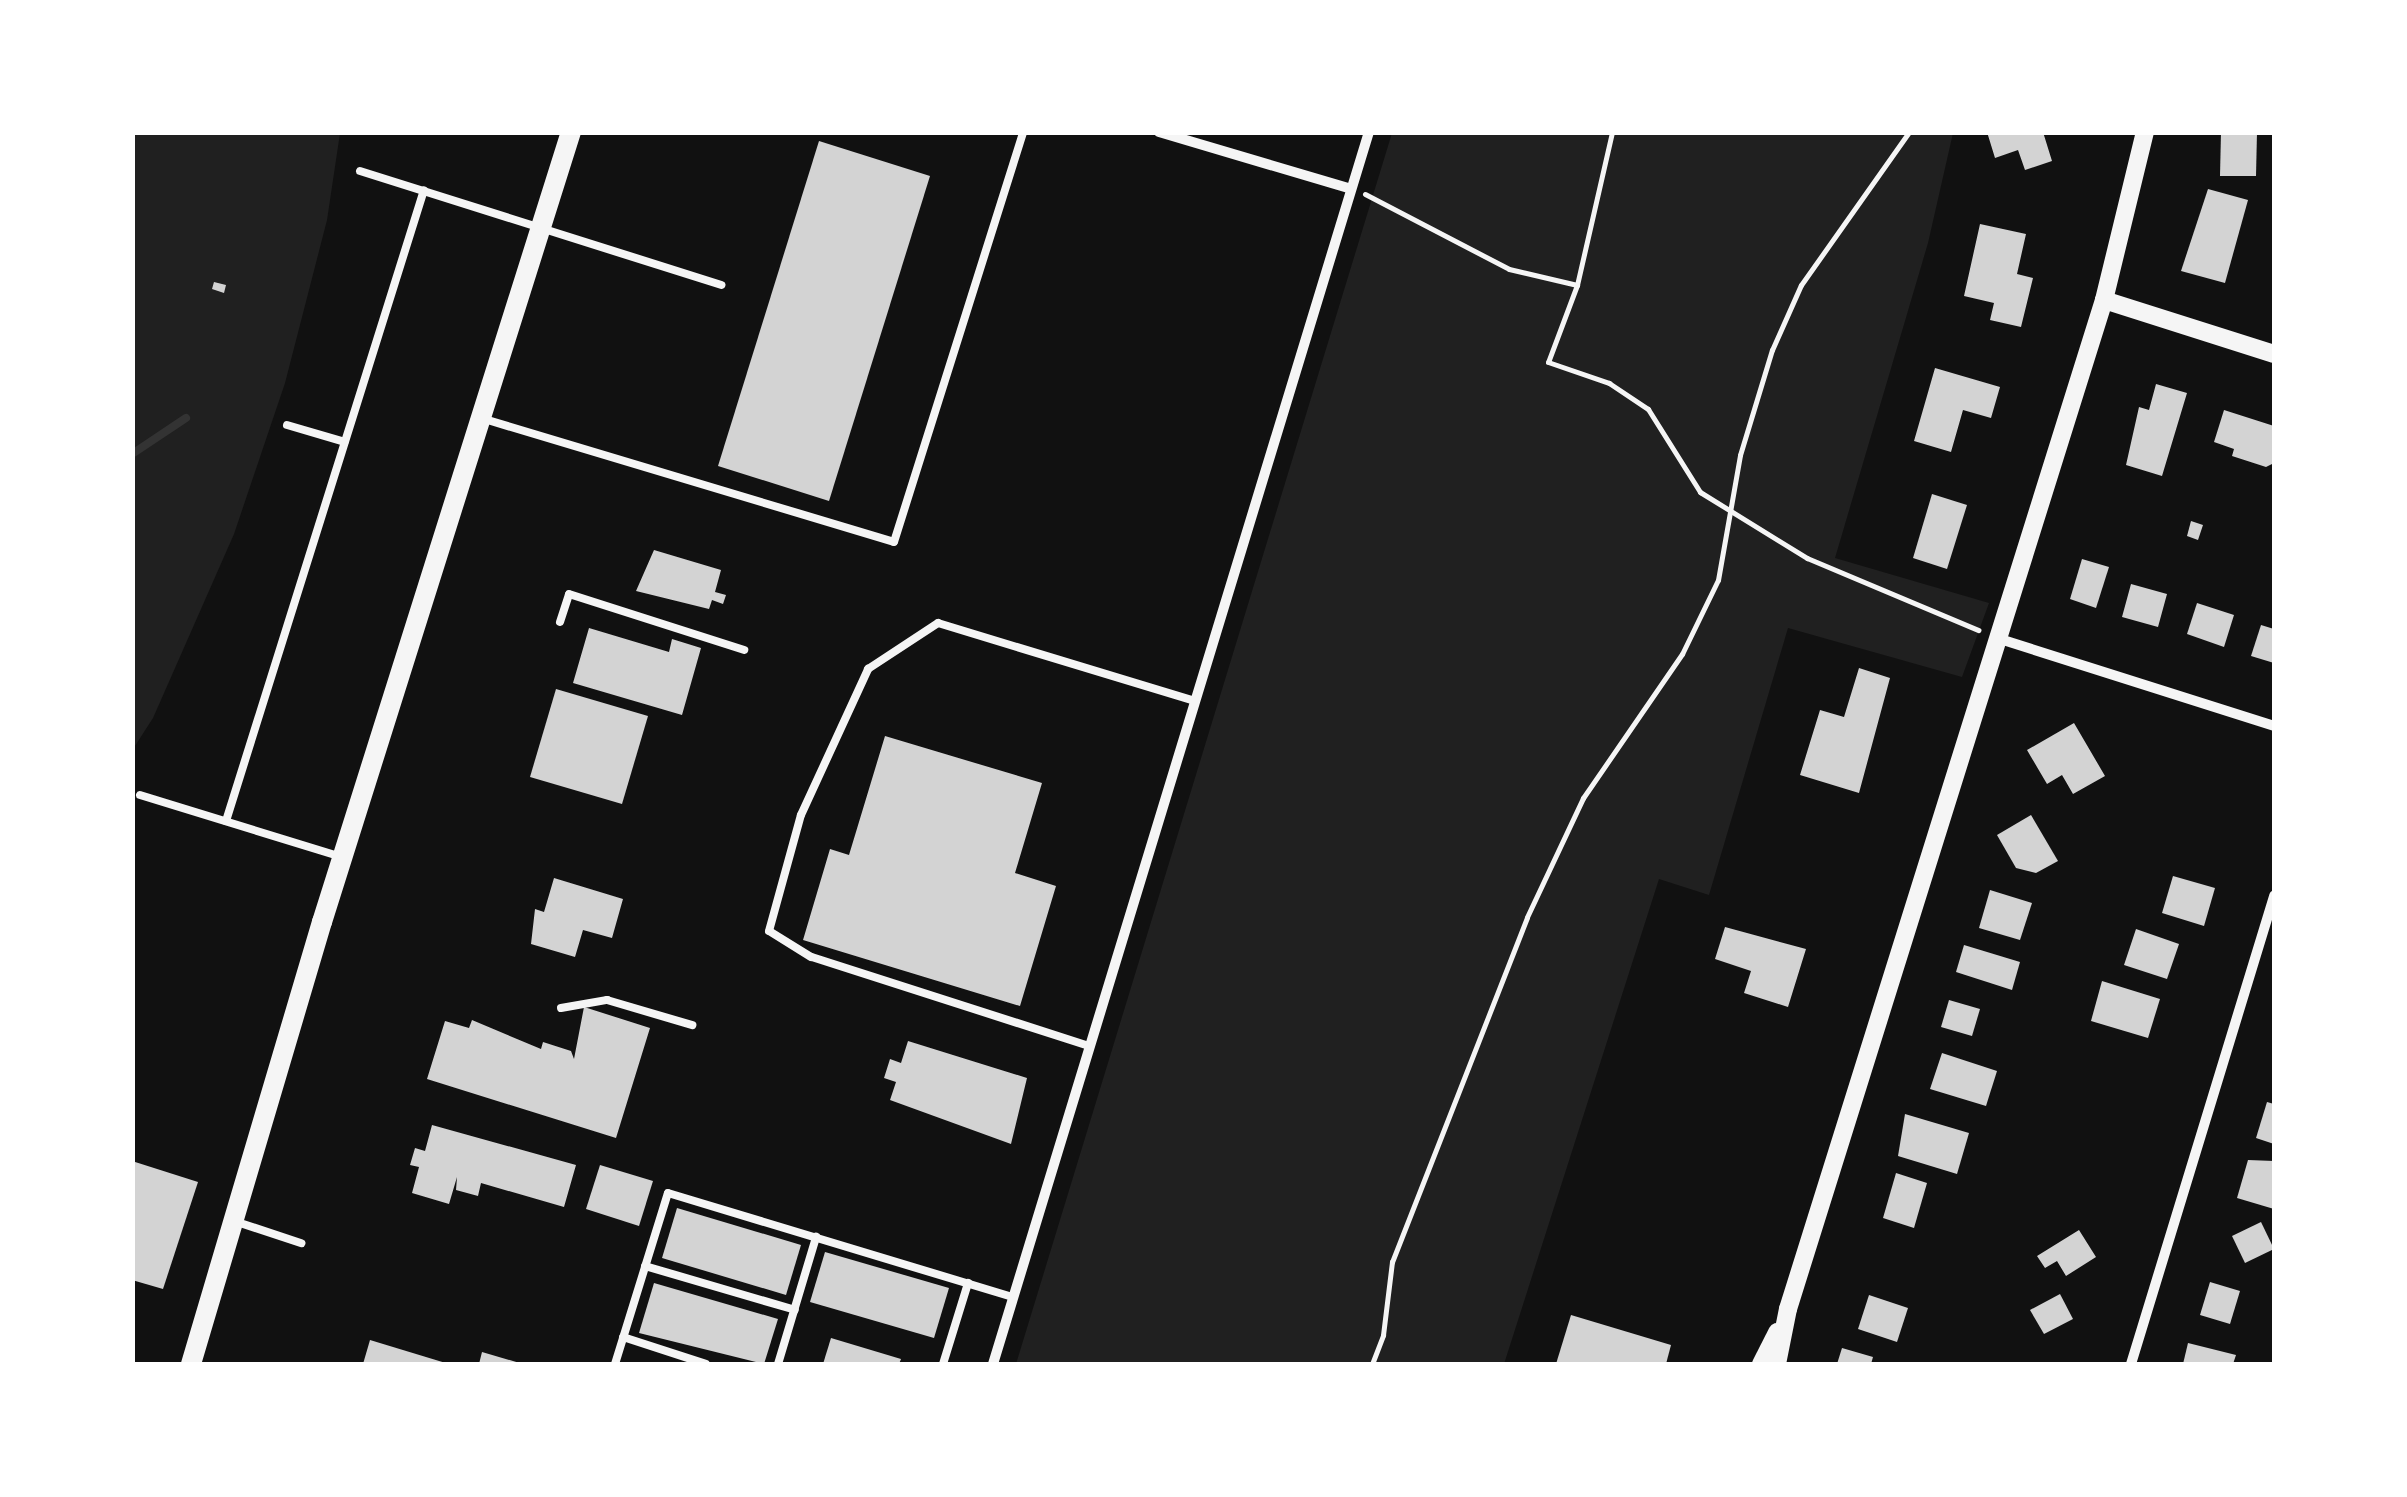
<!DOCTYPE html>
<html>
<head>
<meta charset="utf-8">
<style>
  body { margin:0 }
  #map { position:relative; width:2407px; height:1497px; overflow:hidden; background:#111; font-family:Lato,sans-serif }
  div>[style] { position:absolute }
  .green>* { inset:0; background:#202020 }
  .stream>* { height:8px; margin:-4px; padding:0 4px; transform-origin:4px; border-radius:4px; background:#333 }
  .building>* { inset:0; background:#d3d3d3 }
  .path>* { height:5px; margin:-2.5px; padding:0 2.5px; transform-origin:2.5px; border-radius:2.5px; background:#f5f5f5 }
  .service>* { height:8px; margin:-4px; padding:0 4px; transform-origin:4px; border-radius:4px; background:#f5f5f5 }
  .minor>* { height:10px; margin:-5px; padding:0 5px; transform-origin:5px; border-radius:5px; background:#f5f5f5 }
  .tertiary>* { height:18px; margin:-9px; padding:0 9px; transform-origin:9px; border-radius:9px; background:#f5f5f5 }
  .secondary>* { height:20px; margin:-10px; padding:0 10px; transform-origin:10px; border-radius:10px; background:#f5f5f5 }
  span { translate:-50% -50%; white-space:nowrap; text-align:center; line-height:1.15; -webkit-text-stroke:8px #fff; paint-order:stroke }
  .frame { position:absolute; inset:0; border:135px solid #fff; pointer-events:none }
</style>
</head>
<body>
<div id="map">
  <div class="green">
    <i style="clip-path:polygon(132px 133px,340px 133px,327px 220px,285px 383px,234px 534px,153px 718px,133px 749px)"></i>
    <i style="clip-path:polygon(1392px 133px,1953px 133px,1928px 243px,1835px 558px,1989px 603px,1962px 677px,1788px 628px,1709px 895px,1659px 879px,1504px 1364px,1016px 1364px)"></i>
  </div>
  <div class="stream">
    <i style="left:132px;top:454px;width:65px;rotate:-33.7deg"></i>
  </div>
  <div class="building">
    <i style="clip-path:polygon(1987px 132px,2043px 132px,2052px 161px,2025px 170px,2018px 150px,1995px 158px)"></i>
    <i style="clip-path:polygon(2221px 132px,2257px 132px,2256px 176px,2220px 176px)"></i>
    <i style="clip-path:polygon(819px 141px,930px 176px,829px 501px,718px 466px)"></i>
    <i style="clip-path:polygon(2208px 189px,2248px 200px,2225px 283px,2181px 271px)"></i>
    <i style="clip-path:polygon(1980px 224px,2026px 234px,2017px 274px,2033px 278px,2021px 327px,1990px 320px,1994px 303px,1964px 296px)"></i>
    <i style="clip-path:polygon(214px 282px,226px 285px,224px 293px,212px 289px)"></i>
    <i style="clip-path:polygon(1935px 368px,2000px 387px,1991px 418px,1963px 410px,1951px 452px,1914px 441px)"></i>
    <i style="clip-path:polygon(2156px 384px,2187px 393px,2162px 476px,2126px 465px,2139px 407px,2149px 410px)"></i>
    <i style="clip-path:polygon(2224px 410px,2274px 426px,2274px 463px,2266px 467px,2232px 456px,2234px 449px,2214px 442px)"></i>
    <i style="clip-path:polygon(1932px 494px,1967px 505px,1947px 569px,1913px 558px)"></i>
    <i style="clip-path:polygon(2191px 521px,2203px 525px,2198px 540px,2187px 536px)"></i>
    <i style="clip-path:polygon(654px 550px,721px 570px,715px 592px,726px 595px,723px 604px,712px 600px,709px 609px,636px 591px)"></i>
    <i style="clip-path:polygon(2082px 559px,2109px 567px,2096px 608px,2070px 599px)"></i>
    <i style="clip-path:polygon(2131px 584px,2167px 594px,2158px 627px,2122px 617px)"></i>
    <i style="clip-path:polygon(2197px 603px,2234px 615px,2224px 647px,2187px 634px)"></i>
    <i style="clip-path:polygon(2261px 625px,2274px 629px,2274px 663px,2251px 656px)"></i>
    <i style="clip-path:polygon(589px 628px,669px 652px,672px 639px,701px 648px,682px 715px,573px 683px)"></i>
    <i style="clip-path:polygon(1859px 668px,1890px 678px,1859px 793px,1800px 775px,1820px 710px,1844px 717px)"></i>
    <i style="clip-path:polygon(556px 689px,648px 716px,622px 804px,530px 777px)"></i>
    <i style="clip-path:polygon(2074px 723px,2105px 776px,2073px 794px,2062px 775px,2047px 784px,2027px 750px)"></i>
    <i style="clip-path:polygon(885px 736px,1042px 783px,1015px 873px,1056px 886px,1020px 1006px,803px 940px,830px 849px,849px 855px)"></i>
    <i style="clip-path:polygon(2031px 815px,2058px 861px,2036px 873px,2016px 868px,1997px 835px)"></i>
    <i style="clip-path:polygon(2173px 876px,2215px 888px,2204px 926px,2162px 913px)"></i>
    <i style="clip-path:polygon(554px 878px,623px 899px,612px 938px,583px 930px,575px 957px,531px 944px,535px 909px,544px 912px)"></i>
    <i style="clip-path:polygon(1990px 890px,2032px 903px,2020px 940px,1979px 928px)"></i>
    <i style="clip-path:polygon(1725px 927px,1806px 949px,1788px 1007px,1744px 993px,1751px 971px,1715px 959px)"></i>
    <i style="clip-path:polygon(2136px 929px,2179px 944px,2167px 979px,2124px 965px)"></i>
    <i style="clip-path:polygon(1964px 945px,2020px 962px,2012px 990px,1956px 972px)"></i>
    <i style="clip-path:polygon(2102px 981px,2160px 999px,2148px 1038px,2091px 1021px)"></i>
    <i style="clip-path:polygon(1949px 1000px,1980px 1009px,1972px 1036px,1941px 1027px)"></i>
    <i style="clip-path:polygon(584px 1007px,650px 1028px,616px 1138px,427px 1079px,445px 1021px,469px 1028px,472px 1020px,541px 1049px,543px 1042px,571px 1051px,574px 1059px)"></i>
    <i style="clip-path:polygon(908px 1041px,1027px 1078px,1011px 1144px,890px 1100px,896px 1082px,884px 1078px,890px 1059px,901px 1063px)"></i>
    <i style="clip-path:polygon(1942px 1053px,1997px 1071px,1986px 1106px,1930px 1089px)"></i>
    <i style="clip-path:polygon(2267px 1102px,2274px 1104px,2274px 1144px,2256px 1138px)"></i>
    <i style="clip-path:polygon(1905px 1114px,1969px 1133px,1957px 1174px,1898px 1156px)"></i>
    <i style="clip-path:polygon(432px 1125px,576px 1165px,564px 1207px,481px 1183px,478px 1196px,456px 1190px,457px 1177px,449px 1204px,412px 1193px,419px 1167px,410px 1165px,415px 1148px,425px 1151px)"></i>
    <i style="clip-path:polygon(2248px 1160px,2274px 1161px,2274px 1209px,2237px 1198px)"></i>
    <i style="clip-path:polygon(132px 1161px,198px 1182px,163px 1289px,132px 1280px)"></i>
    <i style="clip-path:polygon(600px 1165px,653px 1181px,639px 1226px,586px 1209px)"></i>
    <i style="clip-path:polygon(1896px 1173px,1927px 1183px,1914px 1228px,1883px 1218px)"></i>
    <i style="clip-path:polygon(677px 1208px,801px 1245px,786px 1295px,662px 1258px)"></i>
    <i style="clip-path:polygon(2261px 1222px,2274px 1249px,2245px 1263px,2232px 1236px)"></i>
    <i style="clip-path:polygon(2079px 1230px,2096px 1257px,2066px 1276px,2057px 1261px,2045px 1268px,2037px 1256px)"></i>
    <i style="clip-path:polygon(825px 1252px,949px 1288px,934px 1338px,810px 1302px)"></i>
    <i style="clip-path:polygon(2210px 1282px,2240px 1291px,2230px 1324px,2200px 1315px)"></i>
    <i style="clip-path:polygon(654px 1283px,778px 1319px,764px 1364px,639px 1333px)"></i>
    <i style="clip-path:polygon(2060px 1294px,2073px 1319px,2044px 1334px,2030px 1310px)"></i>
    <i style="clip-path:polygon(1869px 1295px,1908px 1308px,1897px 1342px,1858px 1329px)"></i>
    <i style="clip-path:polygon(1571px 1315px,1671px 1345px,1666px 1364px,1556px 1364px)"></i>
    <i style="clip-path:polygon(831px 1338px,901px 1359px,899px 1364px,823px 1364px)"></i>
    <i style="clip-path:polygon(370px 1340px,449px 1364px,363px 1364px)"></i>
    <i style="clip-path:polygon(2188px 1343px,2236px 1355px,2233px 1364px,2183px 1364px)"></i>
    <i style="clip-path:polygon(1842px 1348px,1873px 1357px,1871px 1364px,1837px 1364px)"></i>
    <i style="clip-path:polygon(482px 1352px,523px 1364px,479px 1364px)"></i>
  </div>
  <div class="path">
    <i style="left:1365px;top:194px;width:162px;rotate:27.5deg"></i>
    <i style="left:1509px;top:269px;width:70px;rotate:13.2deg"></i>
    <i style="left:1577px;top:285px;width:82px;rotate:110.6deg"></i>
    <i style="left:1548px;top:362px;width:65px;rotate:19deg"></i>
    <i style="left:1609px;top:383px;width:47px;rotate:33.7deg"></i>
    <i style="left:1648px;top:409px;width:98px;rotate:57.9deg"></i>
    <i style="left:1700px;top:492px;width:126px;rotate:31.7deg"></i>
    <i style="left:1807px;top:558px;width:186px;rotate:22.8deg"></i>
    <i style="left:1577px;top:285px;width:157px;rotate:-77.1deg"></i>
    <i style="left:1372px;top:1364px;width:31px;rotate:-69deg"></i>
    <i style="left:1383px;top:1335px;width:74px;rotate:-83deg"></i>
    <i style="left:1392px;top:1262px;width:370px;rotate:-68.6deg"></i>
    <i style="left:1527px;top:917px;width:132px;rotate:-64.8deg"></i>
    <i style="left:1583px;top:798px;width:175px;rotate:-55.5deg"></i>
    <i style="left:1682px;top:654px;width:82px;rotate:-64.1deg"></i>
    <i style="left:1718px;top:580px;width:127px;rotate:-80deg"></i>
    <i style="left:1740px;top:455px;width:110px;rotate:-73.1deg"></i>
    <i style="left:1772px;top:350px;width:71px;rotate:-66deg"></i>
    <i style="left:1801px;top:285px;width:187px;rotate:-54.8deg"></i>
  </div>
  <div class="service">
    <i style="left:360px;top:171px;width:379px;rotate:17.5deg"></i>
    <i style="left:481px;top:418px;width:431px;rotate:16.7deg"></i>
    <i style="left:894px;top:542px;width:430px;rotate:-72.5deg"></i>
    <i style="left:287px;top:425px;width:60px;rotate:16.3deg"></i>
    <i style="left:560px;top:622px;width:29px;rotate:-72deg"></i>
    <i style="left:569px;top:594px;width:184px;rotate:17.7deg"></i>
    <i style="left:140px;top:795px;width:211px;rotate:17.1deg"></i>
    <i style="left:226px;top:821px;width:661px;rotate:-72.58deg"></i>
    <i style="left:561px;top:1008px;width:47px;rotate:-9.9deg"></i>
    <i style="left:607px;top:1000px;width:89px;rotate:16.4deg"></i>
    <i style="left:1089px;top:1046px;width:292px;rotate:-162.2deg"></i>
    <i style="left:811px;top:957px;width:49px;rotate:-148.2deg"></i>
    <i style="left:769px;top:931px;width:120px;rotate:-74.6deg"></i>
    <i style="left:801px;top:815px;width:161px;rotate:-65.3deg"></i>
    <i style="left:868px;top:669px;width:84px;rotate:-33.3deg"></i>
    <i style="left:938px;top:623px;width:269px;rotate:16.9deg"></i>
    <i style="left:234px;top:1221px;width:71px;rotate:18.2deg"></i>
    <i style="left:645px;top:1266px;width:156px;rotate:16.3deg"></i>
    <i style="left:623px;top:1337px;width:87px;rotate:18deg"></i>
    <i style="left:615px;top:1364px;width:179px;rotate:-72.8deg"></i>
    <i style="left:668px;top:1193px;width:359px;rotate:16.8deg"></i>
    <i style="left:778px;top:1364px;width:133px;rotate:-73.3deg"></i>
    <i style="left:943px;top:1364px;width:85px;rotate:-72.8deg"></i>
  </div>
  <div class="minor">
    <i style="left:1159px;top:132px;width:200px;rotate:16.5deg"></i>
    <i style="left:2000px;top:639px;width:287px;rotate:17.6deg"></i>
    <i style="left:993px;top:1364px;width:1288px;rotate:-73.03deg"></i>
    <i style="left:2131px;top:1364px;width:490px;rotate:-73deg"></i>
  </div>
  <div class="tertiary">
    <i style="left:2104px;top:300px;width:178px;rotate:17.6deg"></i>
    <i style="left:1761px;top:1364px;width:36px;rotate:-63deg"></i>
    <i style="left:1777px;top:1364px;width:56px;rotate:-78.7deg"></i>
    <i style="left:1788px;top:1309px;width:1057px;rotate:-72.61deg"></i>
    <i style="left:2104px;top:300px;width:173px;rotate:-76.3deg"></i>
  </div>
  <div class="secondary">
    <i style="left:191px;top:1364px;width:461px;rotate:-73.5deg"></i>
    <i style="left:322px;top:922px;width:828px;rotate:-72.51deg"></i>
  </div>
  <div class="frame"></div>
</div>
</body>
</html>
